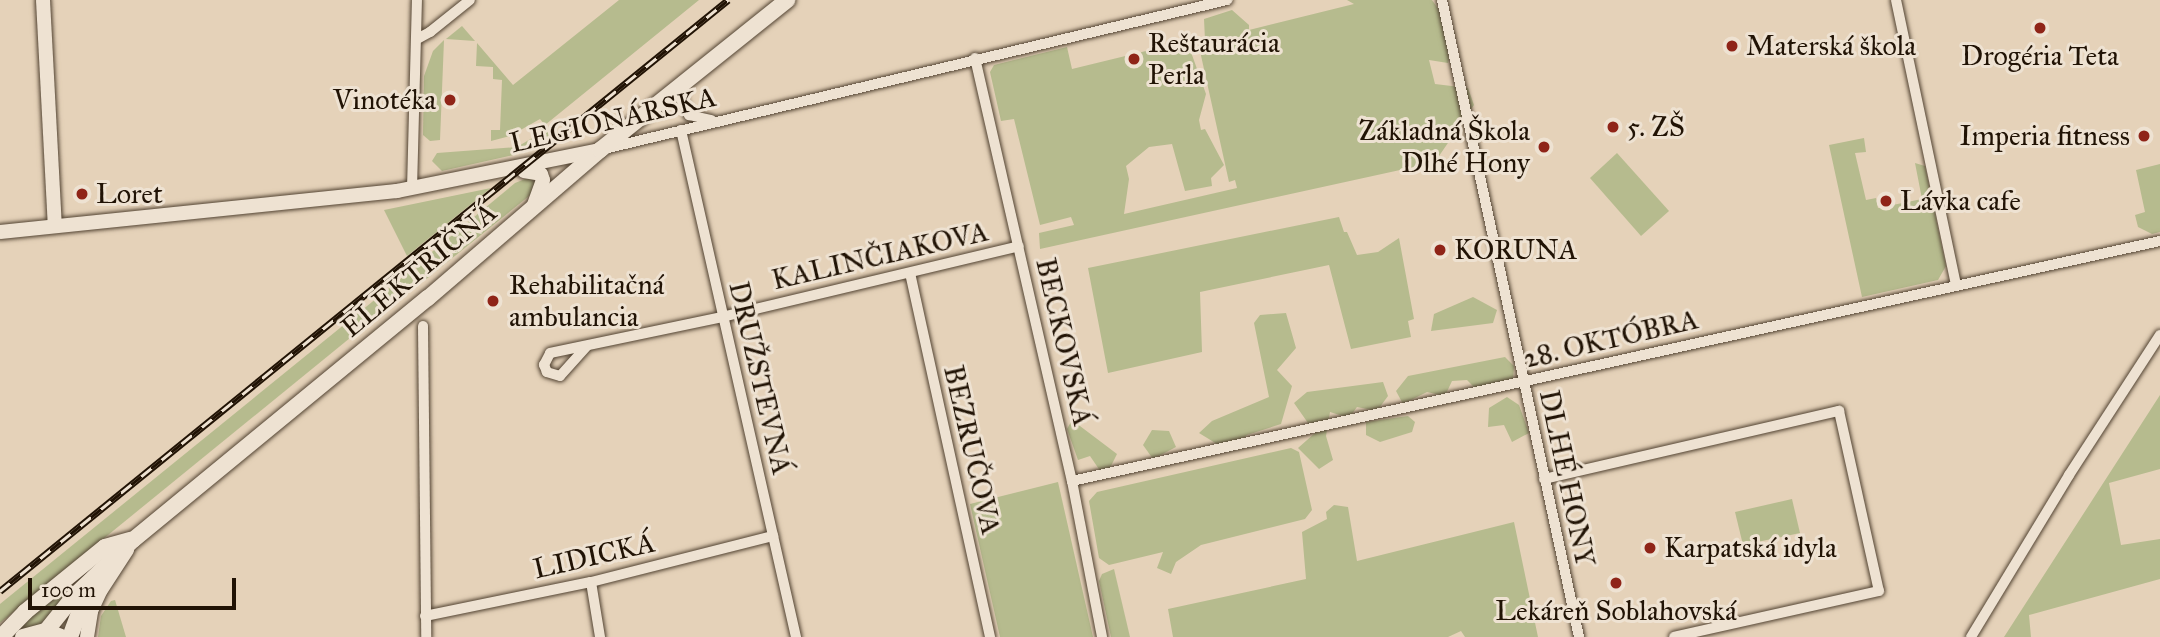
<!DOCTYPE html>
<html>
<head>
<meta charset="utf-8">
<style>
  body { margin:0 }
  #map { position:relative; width:2160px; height:637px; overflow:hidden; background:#e5d2b9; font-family:"IM FELL Great Primer",serif }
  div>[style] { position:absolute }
  .green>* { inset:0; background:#b6bb8e }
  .roads { filter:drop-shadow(0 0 2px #524332) drop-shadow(0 0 2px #524332) }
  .minor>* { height:10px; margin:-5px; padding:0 5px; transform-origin:5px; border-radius:5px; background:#eee2d2 }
  .tertiary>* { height:14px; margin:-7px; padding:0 7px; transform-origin:7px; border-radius:7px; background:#eee2d2 }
  .secondary>* { height:16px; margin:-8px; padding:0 8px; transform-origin:8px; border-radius:8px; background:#eee2d2 }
  .rail>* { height:7px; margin-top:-3.5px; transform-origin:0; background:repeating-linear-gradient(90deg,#eee2d2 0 13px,#211305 0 26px); box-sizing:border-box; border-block:2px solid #211305 }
  .dots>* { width:19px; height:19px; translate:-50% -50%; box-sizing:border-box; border:4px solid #eee2d2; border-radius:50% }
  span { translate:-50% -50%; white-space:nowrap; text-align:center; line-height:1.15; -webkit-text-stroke:6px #eee2d2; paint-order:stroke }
  .poi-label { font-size:28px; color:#211305 }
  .left { translate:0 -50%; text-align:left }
  .right { translate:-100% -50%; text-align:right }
  .street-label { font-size:28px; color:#211305 }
  .scale { position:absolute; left:28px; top:578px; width:208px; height:32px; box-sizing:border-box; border:4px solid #211305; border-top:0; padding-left:9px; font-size:21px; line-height:24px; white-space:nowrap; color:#211305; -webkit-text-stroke:5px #eee2d2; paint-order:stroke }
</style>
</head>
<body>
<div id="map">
  <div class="green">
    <i style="clip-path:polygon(619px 0,699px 0,545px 125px,540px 119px,510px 136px,491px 141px,491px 130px,500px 130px,502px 80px,493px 79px,493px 67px,476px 66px,477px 43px,513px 85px)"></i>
    <i style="clip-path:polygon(1347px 0,1432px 0,1455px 33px,1448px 63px,1429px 60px,1435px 84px,1468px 88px,1474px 105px,1439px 156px,1431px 158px,1432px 163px,1040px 249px,1039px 233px,1074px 225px,1071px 217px,1040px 225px,1014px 119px,1001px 121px,990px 72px,994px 65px,1067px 47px,1072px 69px,1187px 41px,1206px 94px,1199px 120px,1201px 130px,1205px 129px,1224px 165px,1211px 178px,1212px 186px,1185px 191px,1172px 144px,1149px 147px,1126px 166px,1129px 179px,1124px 214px,1237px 188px,1235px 180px,1229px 182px,1198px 42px,1205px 40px,1204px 19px,1232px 10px,1249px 25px,1249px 30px,1354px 4px)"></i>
    <i style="clip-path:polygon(462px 26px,475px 41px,446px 39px)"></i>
    <i style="clip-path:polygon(444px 40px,440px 140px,430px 141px,423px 135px,424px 76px,433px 51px)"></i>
    <i style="clip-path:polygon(549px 128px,554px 133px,531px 151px,442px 171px,432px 161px,437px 153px,517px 147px)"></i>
    <i style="clip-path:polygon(1864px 138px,1866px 152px,1855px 153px,1866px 200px,1876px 198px,1878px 208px,1922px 199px,1915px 163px,1925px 166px,1946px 266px,1938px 280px,1862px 297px,1829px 145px)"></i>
    <i style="clip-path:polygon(1617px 153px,1669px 211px,1641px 236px,1590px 178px)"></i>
    <i style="clip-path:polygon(2160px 164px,2160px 232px,2152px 234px,2138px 227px,2135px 215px,2145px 212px,2136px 170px)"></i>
    <i style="clip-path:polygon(525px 179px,532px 179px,536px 184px,534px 192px,424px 281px,415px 266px,515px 183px)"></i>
    <i style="clip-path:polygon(491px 188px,407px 256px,384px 210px)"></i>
    <i style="clip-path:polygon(1339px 217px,1344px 232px,1347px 232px,1357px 255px,1378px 252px,1399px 238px,1414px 319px,1408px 321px,1411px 337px,1351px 349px,1329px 265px,1200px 292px,1202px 352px,1108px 373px,1088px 268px)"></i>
    <i style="clip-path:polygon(409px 272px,415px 285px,0 623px,0 604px)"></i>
    <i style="clip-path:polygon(1473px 297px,1497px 310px,1493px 323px,1431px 331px,1434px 314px)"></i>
    <i style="clip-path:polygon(1286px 313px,1296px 348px,1277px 370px,1292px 386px,1281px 424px,1247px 435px,1230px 452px,1199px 433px,1212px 421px,1269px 397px,1254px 323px,1260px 315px)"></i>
    <i style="clip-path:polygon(1505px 357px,1514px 366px,1513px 381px,1476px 389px,1467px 380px,1452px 381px,1445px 396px,1427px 392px,1403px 404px,1396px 391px,1408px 376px)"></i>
    <i style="clip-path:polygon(1383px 382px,1388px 396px,1377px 411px,1357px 407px,1349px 418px,1330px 412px,1326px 436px,1333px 460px,1319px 469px,1298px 448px,1315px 433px,1294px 403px,1307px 392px)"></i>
    <i style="clip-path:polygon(2160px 395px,2160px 469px,2109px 483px,2121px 545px,2160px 539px,2160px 579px,2029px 615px,2031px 637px,2004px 637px)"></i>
    <i style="clip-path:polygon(1507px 397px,1519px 405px,1529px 433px,1512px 442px,1504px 425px,1488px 427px,1489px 408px)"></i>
    <i style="clip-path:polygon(1408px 416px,1415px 422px,1412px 432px,1380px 442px,1366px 435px,1366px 422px)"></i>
    <i style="clip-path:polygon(1072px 420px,1117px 454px,1105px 478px,1090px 456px,1078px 460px,1067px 429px)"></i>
    <i style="clip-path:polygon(1152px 430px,1169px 431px,1176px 447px,1153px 459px,1143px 445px)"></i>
    <i style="clip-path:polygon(1291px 448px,1299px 452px,1312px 510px,1305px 519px,1201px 545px,1176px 562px,1171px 574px,1157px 568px,1163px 552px,1109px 565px,1099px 558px,1089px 501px,1097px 492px)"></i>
    <i style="clip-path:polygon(1058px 482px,1093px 637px,1000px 637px,970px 504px)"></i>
    <i style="clip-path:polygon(1792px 499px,1800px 533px,1743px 545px,1735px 512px)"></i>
    <i style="clip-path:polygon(1334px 505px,1348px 507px,1357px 561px,1514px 522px,1538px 637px,1465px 637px,1461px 631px,1448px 637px,1173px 637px,1168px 609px,1306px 579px,1302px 532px,1327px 519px,1326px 512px)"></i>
    <i style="clip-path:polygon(92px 563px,41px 624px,10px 637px,45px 602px)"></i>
    <i style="clip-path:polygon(1114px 569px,1130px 637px,1111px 637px,1099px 581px,1102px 574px)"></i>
    <i style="clip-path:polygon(115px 600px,126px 637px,98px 637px,101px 616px,111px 601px)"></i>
  </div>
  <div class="roads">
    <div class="minor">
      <i style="left:1442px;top:0;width:652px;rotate:77.86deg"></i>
      <i style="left:1896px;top:0;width:290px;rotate:78.1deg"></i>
      <i style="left:417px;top:39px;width:15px;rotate:-28deg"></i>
      <i style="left:430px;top:32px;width:51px;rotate:-38.7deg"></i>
      <i style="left:975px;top:58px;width:434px;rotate:77.1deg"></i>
      <i style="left:1072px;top:481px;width:159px;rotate:79.1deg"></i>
      <i style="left:683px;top:85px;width:16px;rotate:94deg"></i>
      <i style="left:682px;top:101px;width:16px;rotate:63deg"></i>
      <i style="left:689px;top:115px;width:23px;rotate:13deg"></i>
      <i style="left:681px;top:130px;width:520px;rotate:77.22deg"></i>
      <i style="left:604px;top:149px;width:641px;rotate:-13.45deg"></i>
      <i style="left:412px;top:189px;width:189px;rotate:-88.5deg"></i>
      <i style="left:910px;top:273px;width:373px;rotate:77.6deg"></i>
      <i style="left:423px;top:326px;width:311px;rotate:89.4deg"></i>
      <i style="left:587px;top:346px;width:40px;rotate:132deg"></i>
      <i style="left:560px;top:376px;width:14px;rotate:-163deg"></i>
      <i style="left:547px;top:372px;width:8px;rotate:-113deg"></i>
      <i style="left:544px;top:365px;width:13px;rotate:-63deg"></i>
      <i style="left:550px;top:353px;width:176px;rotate:-11.8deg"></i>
      <i style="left:722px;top:317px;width:305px;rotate:-13.4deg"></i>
      <i style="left:1544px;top:479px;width:303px;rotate:-13deg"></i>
      <i style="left:1839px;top:411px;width:184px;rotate:77.5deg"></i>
      <i style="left:1879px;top:591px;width:210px;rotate:167.4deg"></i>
      <i style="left:1072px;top:481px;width:1114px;rotate:-12.44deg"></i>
      <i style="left:591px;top:582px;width:56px;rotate:80.7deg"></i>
      <i style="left:425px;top:616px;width:169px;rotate:-11.6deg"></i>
      <i style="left:591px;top:582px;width:188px;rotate:-14.2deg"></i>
      <i style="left:1971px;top:637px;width:189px;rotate:-58.8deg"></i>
      <i style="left:2069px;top:475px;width:167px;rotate:-57deg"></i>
    </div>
    <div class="tertiary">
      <i style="left:43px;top:0;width:226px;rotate:87deg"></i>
      <i style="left:524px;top:171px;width:17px;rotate:10deg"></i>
      <i style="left:541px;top:174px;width:6px;rotate:72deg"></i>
      <i style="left:543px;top:180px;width:29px;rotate:110deg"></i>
      <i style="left:0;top:232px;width:399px;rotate:-5.9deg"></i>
      <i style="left:397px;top:191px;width:207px;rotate:-11.4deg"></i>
      <i style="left:87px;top:637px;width:26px;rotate:-81deg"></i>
      <i style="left:91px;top:611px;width:23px;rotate:-65deg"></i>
      <i style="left:101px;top:590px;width:48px;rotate:-57deg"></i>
    </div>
    <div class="secondary">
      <i style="left:46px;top:631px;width:45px;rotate:-51.3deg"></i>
      <i style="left:74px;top:596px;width:81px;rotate:-43.5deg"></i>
      <i style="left:133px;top:540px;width:382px;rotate:-39.4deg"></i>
      <i style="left:428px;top:298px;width:227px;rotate:-40.7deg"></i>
      <i style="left:600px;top:150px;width:240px;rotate:-38.7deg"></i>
      <i style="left:1px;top:637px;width:35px;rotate:-46deg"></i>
      <i style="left:25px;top:612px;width:103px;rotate:-39.1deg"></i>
      <i style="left:105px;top:547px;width:26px;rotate:-16deg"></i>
      <i style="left:23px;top:637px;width:24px;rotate:-15deg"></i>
      <i style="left:46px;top:631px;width:16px;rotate:22deg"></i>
      <i style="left:70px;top:637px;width:54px;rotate:-69.6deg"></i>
    </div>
  </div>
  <div class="rail">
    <i style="left:0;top:591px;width:938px;rotate:-39.07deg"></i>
  </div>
  <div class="dots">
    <i style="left:2040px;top:28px;background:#8f2418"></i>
    <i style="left:1732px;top:46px;background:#8f2418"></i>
    <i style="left:1134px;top:59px;background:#8f2418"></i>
    <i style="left:450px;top:100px;background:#8f2418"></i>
    <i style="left:1613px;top:127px;background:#8f2418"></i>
    <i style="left:2144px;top:136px;background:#8f2418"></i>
    <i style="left:1544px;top:147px;background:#8f2418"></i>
    <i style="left:82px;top:194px;background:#8f2418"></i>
    <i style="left:1886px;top:201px;background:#8f2418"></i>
    <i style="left:1440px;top:250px;background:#8f2418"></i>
    <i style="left:493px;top:301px;background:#8f2418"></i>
    <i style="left:1650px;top:548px;background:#8f2418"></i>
    <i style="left:1616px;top:583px;background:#8f2418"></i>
  </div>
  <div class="poi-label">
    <span class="left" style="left:1148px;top:59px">Reštaurácia<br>Perla</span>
    <span class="left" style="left:1746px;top:46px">Materská škola</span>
    <span style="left:2040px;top:56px">Drogéria Teta</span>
    <span class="right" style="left:436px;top:100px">Vinotéka</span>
    <span class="left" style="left:1627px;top:127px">5. ZŠ</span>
    <span class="right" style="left:1530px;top:147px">Základná Škola<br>Dlhé Hony</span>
    <span class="right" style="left:2130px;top:136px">Imperia fitness</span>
    <span class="left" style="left:96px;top:194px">Loret</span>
    <span class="left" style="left:1900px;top:201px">Lávka cafe</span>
    <span class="left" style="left:1454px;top:250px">KORUNA</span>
    <span class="left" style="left:509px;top:301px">Rehabilitačná<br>ambulancia</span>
    <span class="left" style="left:1664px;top:548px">Karpatská idyla</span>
    <span style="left:1616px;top:611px">Lekáreň Soblahovská</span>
  </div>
  <div class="street-label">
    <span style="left:613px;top:120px;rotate:-13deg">LEGIONÁRSKA</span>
    <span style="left:880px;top:256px;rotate:-13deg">KALINČIAKOVA</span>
    <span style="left:419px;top:270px;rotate:-40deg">ELEKTRIČNÁ</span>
    <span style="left:1611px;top:339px;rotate:-13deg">28. OKTÓBRA</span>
    <span style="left:1064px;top:342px;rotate:77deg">BECKOVSKÁ</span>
    <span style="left:760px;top:378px;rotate:77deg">DRUŽSTEVNÁ</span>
    <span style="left:972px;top:450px;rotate:77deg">BEZRUČOVA</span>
    <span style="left:1567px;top:478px;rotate:78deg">DLHÉ HONY</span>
    <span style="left:594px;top:556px;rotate:-13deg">LIDICKÁ</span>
  </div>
  <div class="scale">100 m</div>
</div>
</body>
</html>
